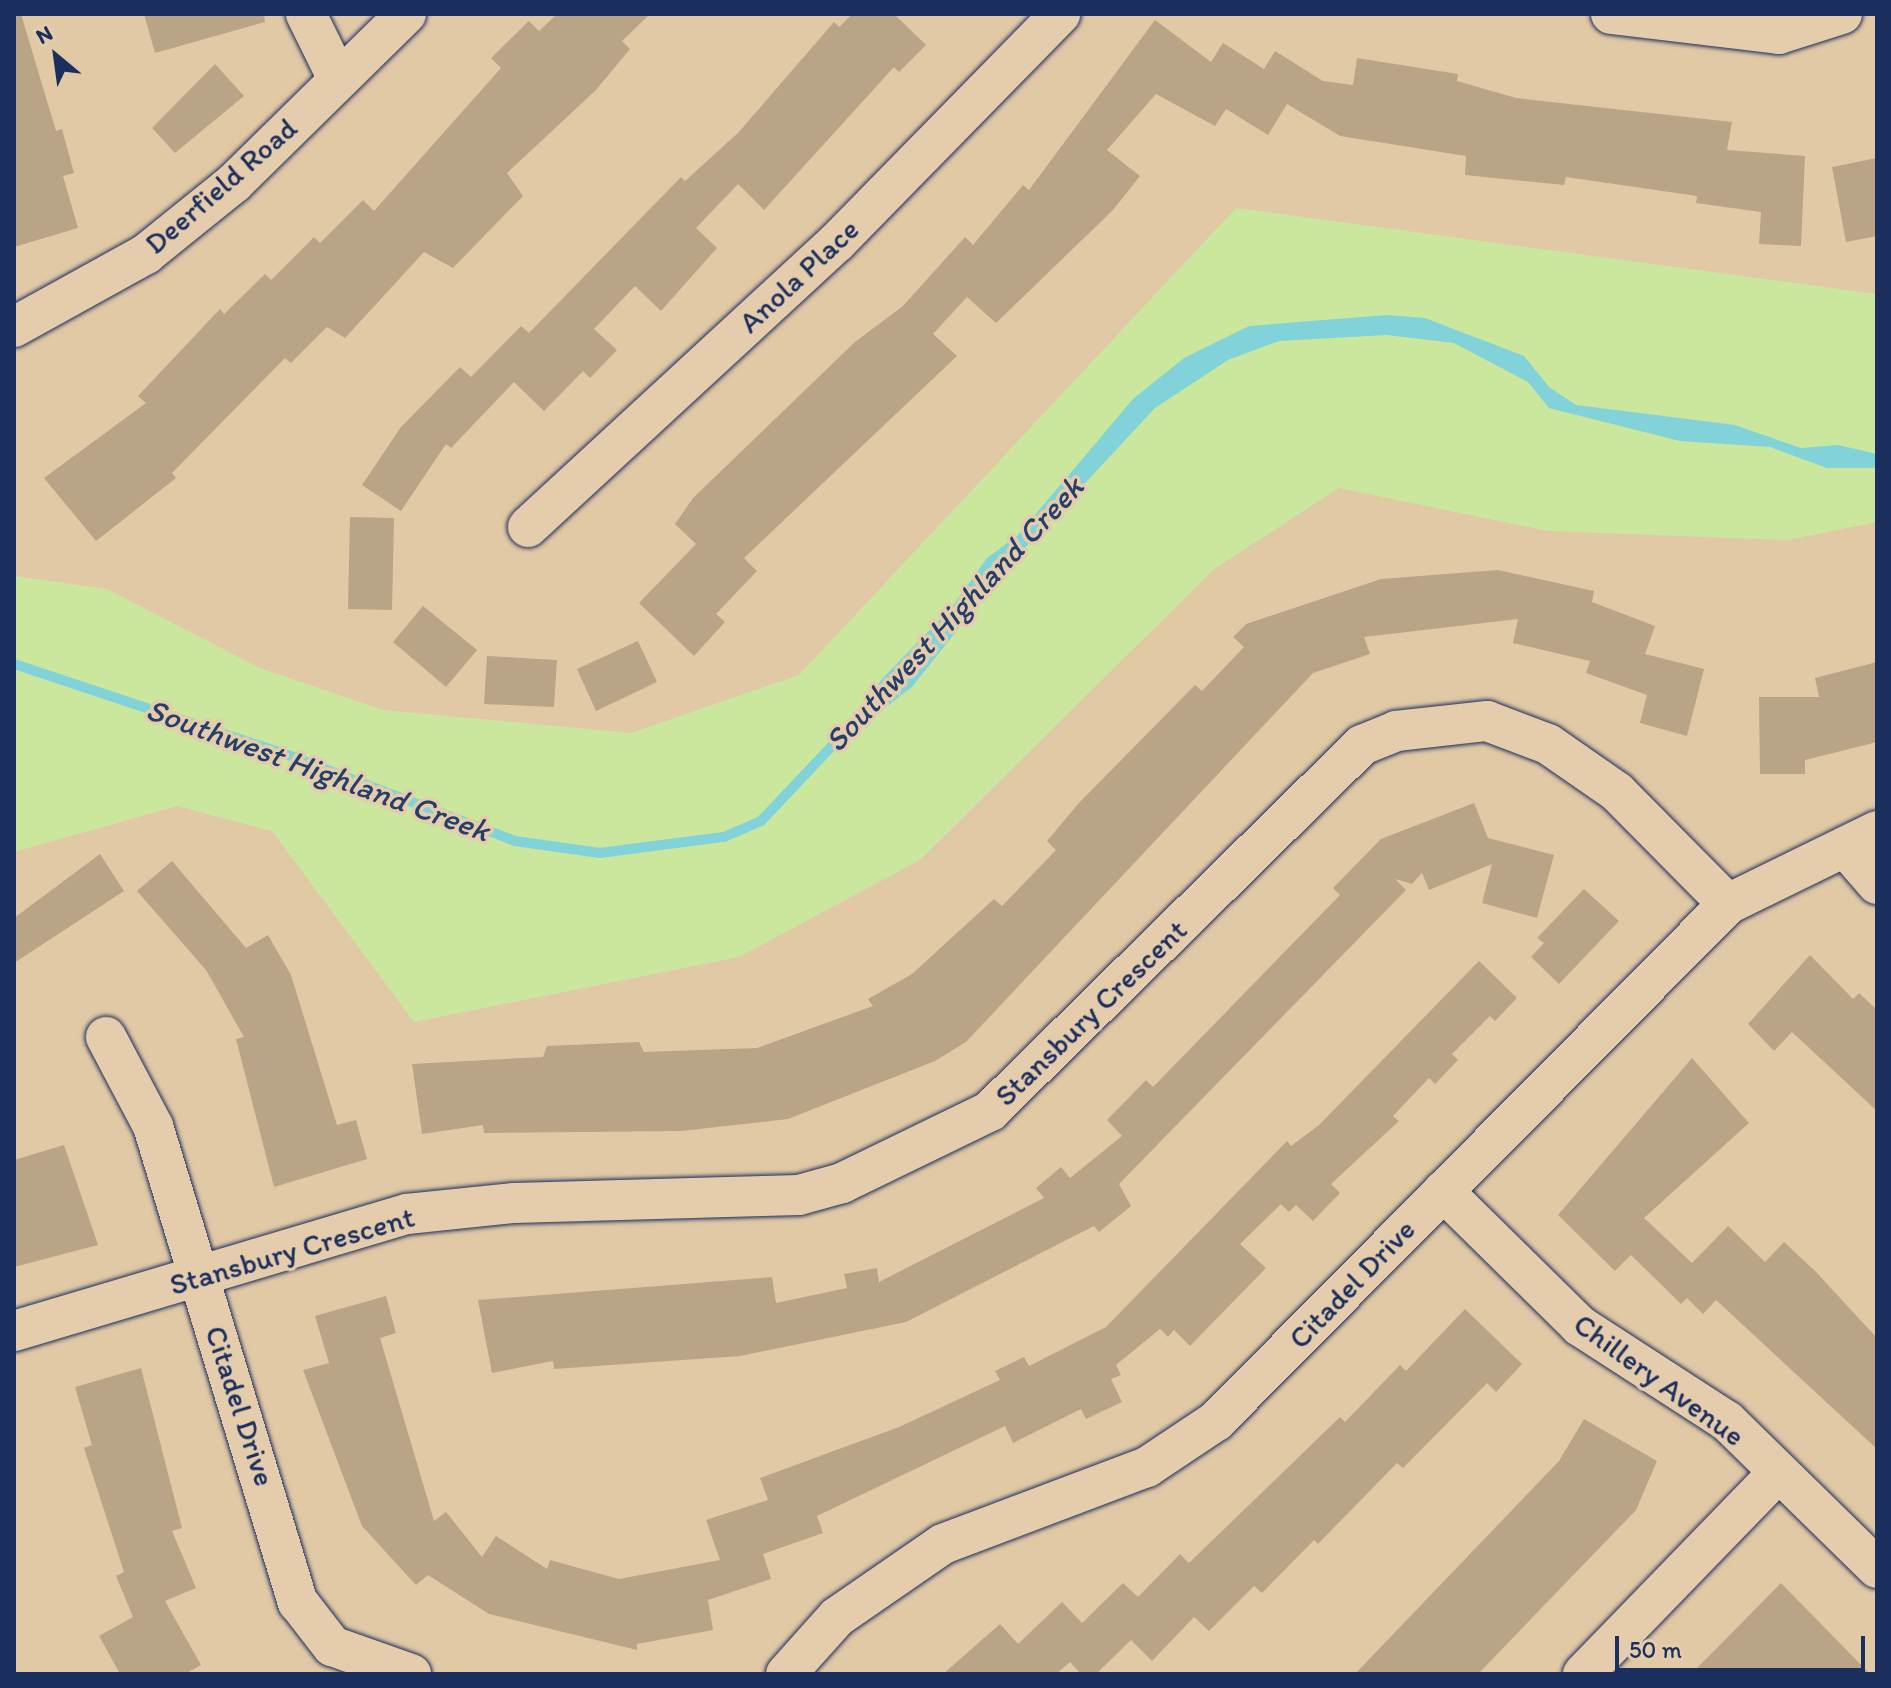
<!DOCTYPE html>
<html>
<head>
<meta charset="utf-8">
<style>
  body { margin:0 }
  #map { position:relative; width:1891px; height:1688px; overflow:hidden; background:#e2c9a6; font-family:Itim,sans-serif }
  div>[style] { position:absolute }
  .green>* { inset:0; background:#cbe69d }
  .water>* { inset:0; background:#81d3d9 }
  .stream>* { height:10px; margin:-5px; padding:0 5px; transform-origin:5px; border-radius:5px; background:#81d3d9 }
  .building>* { inset:0; background:#b9a487 }
  .roads { filter:drop-shadow(0 0 2px #1b2f5e) drop-shadow(0 0 2px #1b2f5e) }
  .minor>* { height:40px; margin:-20px; padding:0 20px; transform-origin:20px; border-radius:20px; background:#e4ccac }
  span { translate:-50% -50%; white-space:nowrap; text-align:center; line-height:1.15; -webkit-text-stroke:7px #e4ccac; paint-order:stroke }
  .street-label { font-size:30px; color:#1b2f5e }
  .water-label { font-size:32px; color:#253f6a; font-style:italic }
  .frame { position:absolute; inset:0; border:16px solid #1b2f5e; pointer-events:none }
  .north { position:absolute; left:16px; top:16px; width:80px; height:80px; -webkit-text-stroke:6px #e4ccac; paint-order:stroke; rotate:331deg; font-size:22px; font-weight:700; line-height:32px; text-align:center; color:#1b2f5e }
  .north::after { content:''; display:block; margin:auto; width:28px; height:36px; background:#1b2f5e; clip-path:polygon(50% 0,100% 100%,50% 72%,0 100%) }
  .scale { position:absolute; left:1615px; top:1636px; width:250px; height:36px; box-sizing:border-box; border:4px solid #1b2f5e; border-top:0; padding-left:10px; font-size:24px; line-height:28px; white-space:nowrap; color:#1b2f5e; -webkit-text-stroke:6px #e4ccac; paint-order:stroke }
</style>
</head>
<body>
<div id="map">
  <div class="green">
    <i style="clip-path:polygon(1236px 208px,1877px 294px,1877px 522px,1788px 540px,1548px 531px,1339px 488px,1214px 569px,920px 860px,739px 957px,414px 1022px,272px 831px,177px 806px,14px 852px,14px 576px,107px 589px,260px 668px,383px 710px,631px 733px,799px 675px)"></i>
  </div>
  <div class="water">
    <i style="clip-path:polygon(1387px 315px,1425px 318px,1524px 356px,1549px 387px,1576px 405px,1735px 425px,1801px 448px,1838px 445px,1877px 454px,1877px 468px,1827px 468px,1770px 447px,1680px 441px,1549px 408px,1528px 382px,1454px 343px,1387px 335px,1279px 341px,1228px 360px,1155px 408px,1009px 565px,912px 687px,873px 717px,864px 712px,881px 680px,951px 608px,987px 558px,1018px 535px,1133px 399px,1184px 358px,1249px 326px)"></i>
  </div>
  <div class="stream">
    <i style="left:14px;top:664px;width:294px;rotate:18.4deg"></i>
    <i style="left:293px;top:757px;width:237px;rotate:20.7deg"></i>
    <i style="left:515px;top:841px;width:86px;rotate:8deg"></i>
    <i style="left:600px;top:853px;width:125px;rotate:-7.4deg"></i>
    <i style="left:724px;top:837px;width:40px;rotate:-23.4deg"></i>
    <i style="left:761px;top:821px;width:150px;rotate:-46.6deg"></i>
  </div>
  <div class="building">
    <i style="clip-path:polygon(14px 14px,21px 14px,56px 131px,62px 129px,74px 173px,63px 176px,78px 228px,14px 247px)"></i>
    <i style="clip-path:polygon(144px 14px,264px 14px,265px 22px,155px 53px)"></i>
    <i style="clip-path:polygon(557px 14px,650px 14px,622px 41px,630px 49px,596px 90px,507px 173px,523px 196px,453px 268px,424px 252px,345px 338px,327px 327px,291px 363px,285px 358px,172px 473px,176px 478px,96px 541px,44px 478px,146px 403px,138px 396px,220px 309px,224px 314px,265px 274px,271px 280px,314px 237px,320px 243px,363px 200px,374px 211px,501px 68px,491px 58px,529px 21px,539px 31px)"></i>
    <i style="clip-path:polygon(852px 14px,894px 14px,926px 45px,899px 72px,894px 67px,764px 210px,738px 184px,696px 228px,717px 248px,661px 311px,635px 286px,594px 329px,617px 350px,590px 378px,583px 371px,544px 411px,514px 382px,451px 448px,446px 444px,401px 511px,362px 485px,401px 427px,460px 367px,471px 377px,521px 326px,529px 333px,681px 177px,685px 181px,738px 133px,834px 22px,839px 27px)"></i>
    <i style="clip-path:polygon(1155px 20px,1211px 62px,1223px 43px,1264px 69px,1275px 51px,1323px 81px,1353px 85px,1357px 58px,1458px 74px,1457px 81px,1516px 98px,1732px 122px,1727px 150px,1805px 156px,1801px 246px,1759px 244px,1761px 212px,1696px 203px,1697px 196px,1566px 177px,1564px 185px,1465px 175px,1466px 156px,1340px 136px,1287px 104px,1268px 135px,1226px 109px,1215px 126px,1156px 94px,1107px 150px,1140px 176px,1113px 210px,996px 323px,967px 297px,933px 334px,957px 356px,744px 558px,757px 571px,716px 614px,725px 622px,694px 656px,639px 603px,696px 544px,675px 524px,693px 498px,855px 342px,903px 306px,965px 237px,973px 245px,1023px 185px,1029px 190px)"></i>
    <i style="clip-path:polygon(215px 64px,244px 96px,175px 153px,152px 128px)"></i>
    <i style="clip-path:polygon(1877px 158px,1877px 236px,1846px 242px,1832px 167px)"></i>
    <i style="clip-path:polygon(350px 517px,394px 518px,392px 610px,348px 609px)"></i>
    <i style="clip-path:polygon(1498px 570px,1594px 591px,1592px 602px,1655px 626px,1645px 654px,1704px 669px,1687px 736px,1640px 723px,1647px 695px,1586px 673px,1590px 661px,1513px 643px,1518px 619px,1364px 637px,1370px 654px,1313px 673px,966px 1042px,935px 1061px,788px 1119px,681px 1131px,484px 1133px,483px 1125px,422px 1134px,412px 1064px,543px 1057px,547px 1046px,639px 1042px,644px 1052px,757px 1048px,873px 1006px,868px 999px,912px 974px,994px 899px,1002px 906px,1056px 850px,1047px 841px,1078px 804px,1195px 685px,1202px 691px,1244px 647px,1233px 637px,1246px 624px,1381px 579px)"></i>
    <i style="clip-path:polygon(423px 606px,477px 650px,446px 687px,393px 642px)"></i>
    <i style="clip-path:polygon(638px 641px,657px 682px,596px 711px,577px 669px)"></i>
    <i style="clip-path:polygon(487px 656px,557px 660px,554px 707px,484px 704px)"></i>
    <i style="clip-path:polygon(1877px 662px,1877px 742px,1805px 760px,1805px 774px,1760px 774px,1759px 697px,1819px 697px,1815px 678px)"></i>
    <i style="clip-path:polygon(1474px 803px,1488px 838px,1554px 855px,1537px 918px,1482px 903px,1492px 864px,1429px 890px,1422px 873px,1412px 884px,1395px 879px,1406px 890px,1119px 1184px,1131px 1206px,1099px 1232px,1094px 1226px,906px 1322px,740px 1356px,554px 1369px,553px 1361px,492px 1373px,478px 1300px,772px 1277px,776px 1303px,847px 1288px,844px 1274px,877px 1268px,879px 1282px,1044px 1198px,1036px 1188px,1061px 1167px,1070px 1178px,1122px 1136px,1107px 1120px,1146px 1080px,1153px 1087px,1340px 895px,1333px 888px,1381px 839px)"></i>
    <i style="clip-path:polygon(100px 854px,124px 891px,14px 963px,14px 918px)"></i>
    <i style="clip-path:polygon(172px 861px,246px 948px,268px 935px,291px 975px,337px 1125px,356px 1120px,367px 1159px,274px 1187px,236px 1039px,244px 1037px,206px 970px,137px 891px)"></i>
    <i style="clip-path:polygon(1584px 889px,1619px 921px,1559px 984px,1531px 957px,1544px 943px,1537px 938px)"></i>
    <i style="clip-path:polygon(1810px 955px,1853px 999px,1859px 993px,1877px 1010px,1877px 1111px,1792px 1032px,1774px 1051px,1748px 1024px)"></i>
    <i style="clip-path:polygon(1479px 961px,1517px 998px,1495px 1021px,1490px 1016px,1452px 1054px,1458px 1060px,1435px 1084px,1429px 1078px,1393px 1116px,1399px 1121px,1331px 1184px,1340px 1193px,1313px 1221px,1296px 1205px,1289px 1212px,1281px 1204px,1240px 1244px,1266px 1268px,1190px 1346px,1174px 1330px,1168px 1337px,1160px 1329px,1116px 1365px,1121px 1375px,1111px 1379px,1122px 1402px,1086px 1419px,1081px 1409px,1013px 1443px,1005px 1426px,817px 1516px,823px 1533px,763px 1554px,771px 1579px,708px 1600px,713px 1630px,637px 1644px,637px 1650px,489px 1614px,428px 1575px,416px 1585px,362px 1526px,303px 1370px,329px 1363px,315px 1316px,386px 1296px,396px 1333px,380px 1338px,434px 1521px,446px 1512px,482px 1557px,496px 1536px,547px 1569px,550px 1560px,619px 1579px,720px 1560px,706px 1520px,768px 1500px,760px 1478px,899px 1427px,1000px 1380px,995px 1371px,1024px 1357px,1029px 1366px,1106px 1327px,1287px 1141px,1291px 1146px,1319px 1125px)"></i>
    <i style="clip-path:polygon(1692px 1058px,1749px 1123px,1644px 1218px,1692px 1263px,1728px 1226px,1765px 1262px,1784px 1242px,1816px 1272px,1877px 1338px,1877px 1449px,1716px 1300px,1703px 1314px,1687px 1298px,1681px 1304px,1631px 1255px,1615px 1271px,1558px 1215px)"></i>
    <i style="clip-path:polygon(64px 1145px,98px 1245px,14px 1267px,14px 1160px)"></i>
    <i style="clip-path:polygon(1465px 1309px,1522px 1364px,1496px 1392px,1487px 1383px,1403px 1468px,1397px 1463px,1318px 1544px,1314px 1540px,1262px 1593px,1254px 1586px,1209px 1631px,1194px 1617px,1152px 1661px,1131px 1640px,1096px 1674px,1081px 1674px,1070px 1662px,1056px 1674px,943px 1674px,1000px 1624px,1018px 1644px,1062px 1602px,1082px 1623px,1123px 1583px,1138px 1597px,1180px 1554px,1189px 1563px,1340px 1417px,1345px 1422px,1400px 1365px,1406px 1371px)"></i>
    <i style="clip-path:polygon(141px 1368px,182px 1528px,172px 1531px,196px 1588px,165px 1601px,201px 1665px,185px 1674px,120px 1674px,99px 1636px,133px 1617px,116px 1576px,124px 1572px,84px 1448px,92px 1445px,75px 1387px)"></i>
    <i style="clip-path:polygon(1584px 1419px,1657px 1461px,1636px 1510px,1478px 1674px,1355px 1674px,1559px 1461px)"></i>
    <i style="clip-path:polygon(1781px 1583px,1870px 1674px,1691px 1674px,1719px 1646px)"></i>
  </div>
  <div class="roads">
    <div class="minor">
      <i style="left:306px;top:14px;width:72px;rotate:63.8deg"></i>
      <i style="left:1611px;top:14px;width:169px;rotate:6.8deg"></i>
      <i style="left:1779px;top:34px;width:66px;rotate:-17.6deg"></i>
      <i style="left:14px;top:327px;width:151px;rotate:-28.9deg"></i>
      <i style="left:146px;top:254px;width:113px;rotate:-38.9deg"></i>
      <i style="left:234px;top:183px;width:241px;rotate:-44.5deg"></i>
      <i style="left:528px;top:527px;width:420px;rotate:-42.7deg"></i>
      <i style="left:837px;top:242px;width:319px;rotate:-45.6deg"></i>
      <i style="left:1845px;top:847px;width:49px;rotate:49.1deg"></i>
      <i style="left:106px;top:1037px;width:101px;rotate:62.2deg"></i>
      <i style="left:153px;top:1126px;width:498px;rotate:73.1deg"></i>
      <i style="left:298px;top:1602px;width:56px;rotate:52.3deg"></i>
      <i style="left:332px;top:1646px;width:84px;rotate:19.5deg"></i>
      <i style="left:1443px;top:1191px;width:192px;rotate:44.6deg"></i>
      <i style="left:1580px;top:1326px;width:175px;rotate:32.9deg"></i>
      <i style="left:1727px;top:1421px;width:210px;rotate:44.4deg"></i>
      <i style="left:14px;top:1331px;width:410px;rotate:-16.6deg"></i>
      <i style="left:407px;top:1214px;width:108px;rotate:-5.9deg"></i>
      <i style="left:514px;top:1203px;width:285px;rotate:-1.6deg"></i>
      <i style="left:799px;top:1195px;width:45px;rotate:-15.6deg"></i>
      <i style="left:842px;top:1183px;width:165px;rotate:-25.9deg"></i>
      <i style="left:990px;top:1111px;width:522px;rotate:-44.53deg"></i>
      <i style="left:1362px;top:745px;width:37px;rotate:-22deg"></i>
      <i style="left:1396px;top:731px;width:92px;rotate:-6.3deg"></i>
      <i style="left:1487px;top:721px;width:65px;rotate:20.7deg"></i>
      <i style="left:1548px;top:744px;width:84px;rotate:34.8deg"></i>
      <i style="left:1617px;top:792px;width:158px;rotate:45.3deg"></i>
      <i style="left:786px;top:1674px;width:76px;rotate:-48.2deg"></i>
      <i style="left:837px;top:1617px;width:129px;rotate:-34.6deg"></i>
      <i style="left:943px;top:1544px;width:218px;rotate:-20.7deg"></i>
      <i style="left:1147px;top:1467px;width:83px;rotate:-33.7deg"></i>
      <i style="left:1216px;top:1421px;width:728px;rotate:-45.28deg"></i>
      <i style="left:1728px;top:904px;width:166px;rotate:-26.1deg"></i>
      <i style="left:1583px;top:1674px;width:280px;rotate:-45.9deg"></i>
    </div>
  </div>
  <div class="street-label">
    <span style="left:221px;top:186px;rotate:-41deg">Deerfield Road</span>
    <span style="left:799px;top:276px;rotate:-43deg">Anola Place</span>
    <span style="left:1091px;top:1013px;rotate:-44deg">Stansbury Crescent</span>
    <span style="left:292px;top:1251px;rotate:-16deg">Stansbury Crescent</span>
    <span style="left:1352px;top:1284px;rotate:-46deg">Citadel Drive</span>
    <span style="left:1659px;top:1380px;rotate:36deg">Chillery Avenue</span>
    <span style="left:240px;top:1406px;rotate:72deg">Citadel Drive</span>
  </div>
  <div class="water-label">
    <span style="left:954px;top:614px;rotate:-47deg">Southwest Highland Creek</span>
    <span style="left:318px;top:770px;rotate:20deg">Southwest Highland Creek</span>
  </div>
  <div class="frame"></div>
  <div class="north">N</div>
  <div class="scale">50 m</div>
</div>
</body>
</html>
